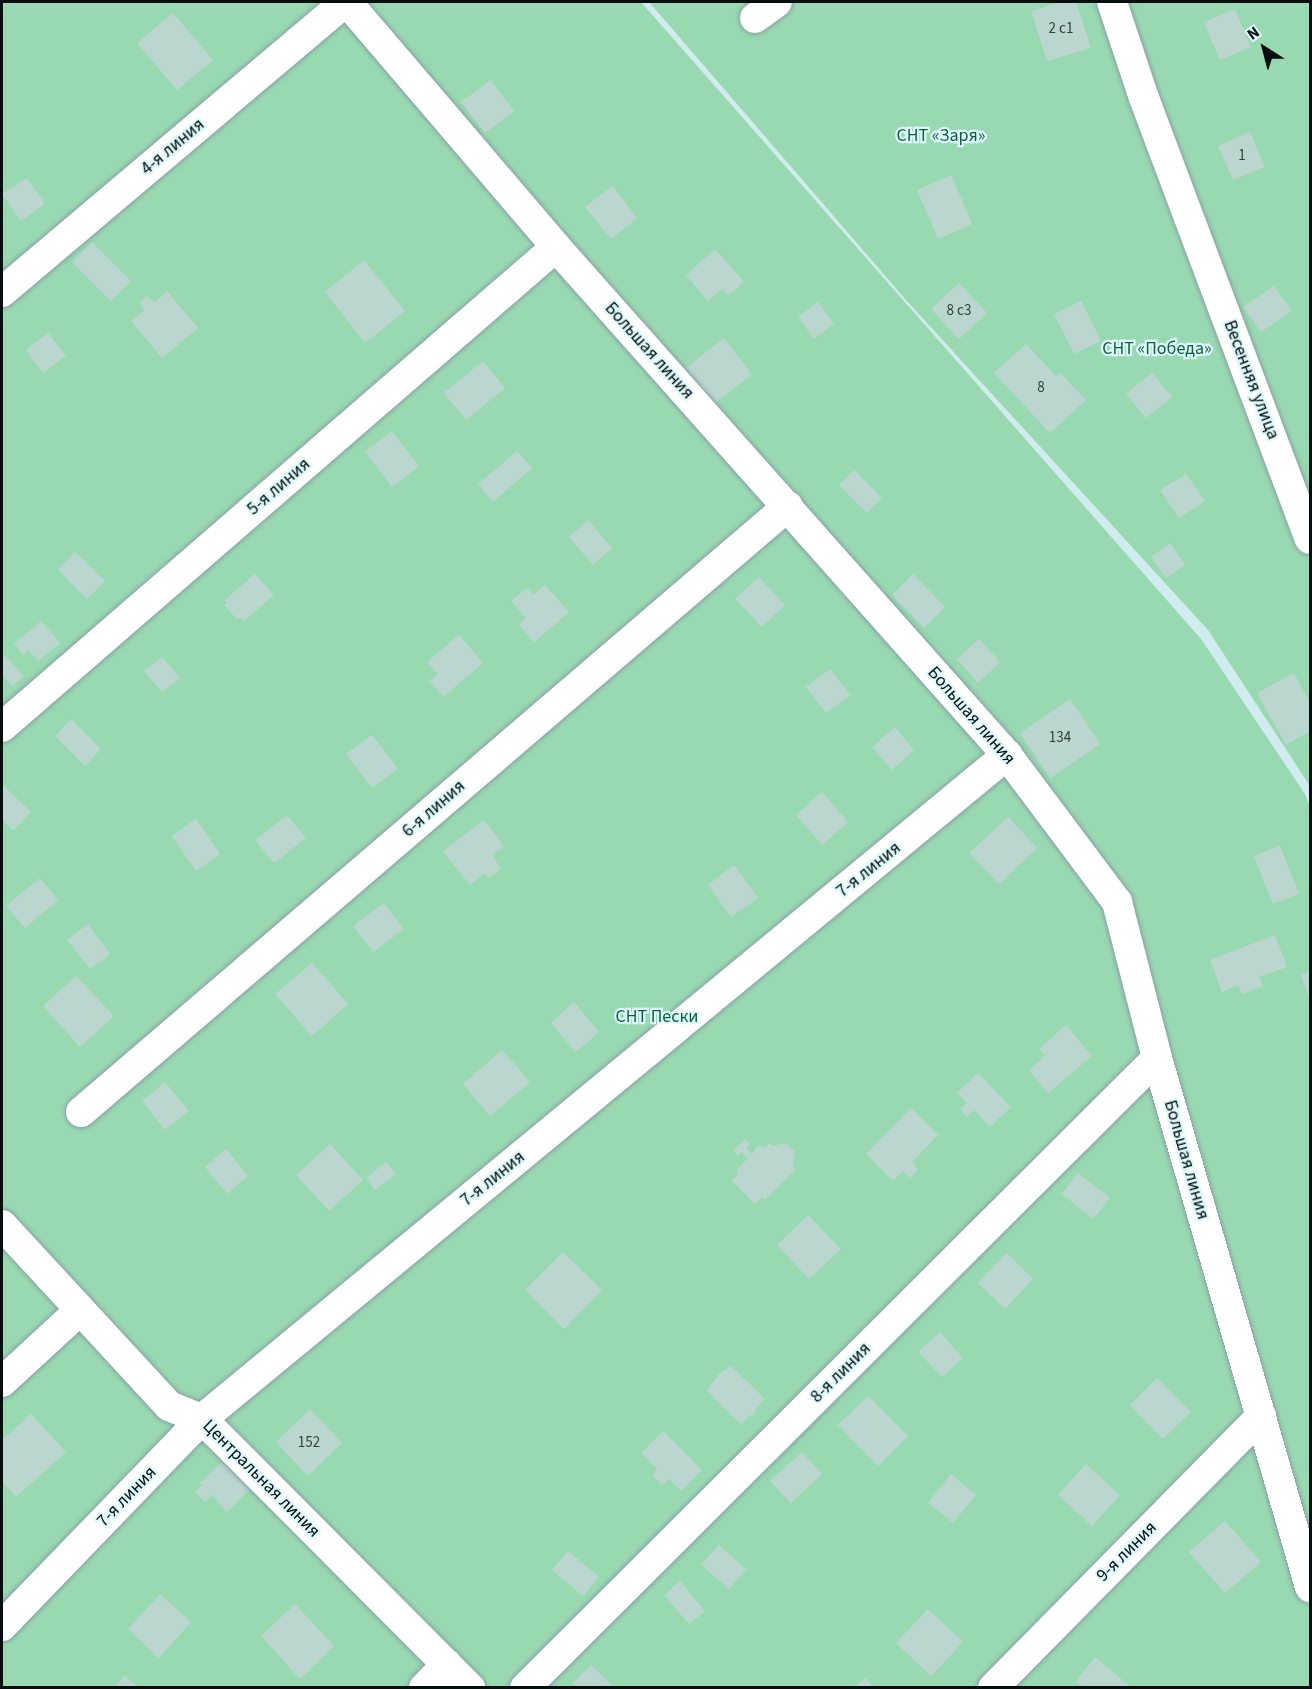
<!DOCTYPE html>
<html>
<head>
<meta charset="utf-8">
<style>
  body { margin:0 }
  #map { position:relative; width:1312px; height:1689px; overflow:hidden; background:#d0ecee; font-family:"Source Sans 3",sans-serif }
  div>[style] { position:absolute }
  .green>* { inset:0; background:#99d9b1 }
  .building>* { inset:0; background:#bbd6cf }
  .roads { filter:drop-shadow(0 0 2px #87a1a4) drop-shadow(0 0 2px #87a1a4) }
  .minor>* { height:30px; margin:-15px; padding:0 15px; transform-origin:15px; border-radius:15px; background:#fff }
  span { translate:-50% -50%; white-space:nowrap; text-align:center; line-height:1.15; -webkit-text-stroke:4.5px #ddf9fb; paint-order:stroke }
  .number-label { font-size:15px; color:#33403f }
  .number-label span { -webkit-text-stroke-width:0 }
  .park-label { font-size:18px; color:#0d5f39 }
  .street-label { font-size:18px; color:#060e0f }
  .frame { position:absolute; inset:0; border:3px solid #060e0f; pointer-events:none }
  .north { position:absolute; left:1234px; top:18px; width:60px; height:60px; -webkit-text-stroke:4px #ddf9fb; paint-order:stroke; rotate:324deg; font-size:16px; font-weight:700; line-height:24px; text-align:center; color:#060e0f }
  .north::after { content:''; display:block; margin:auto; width:21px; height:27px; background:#060e0f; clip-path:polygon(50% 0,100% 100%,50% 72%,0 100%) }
</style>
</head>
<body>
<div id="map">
  <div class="green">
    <i style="clip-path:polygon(2px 2px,641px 2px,1201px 639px,1305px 794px,1310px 807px,1310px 1687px,2px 1687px)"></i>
    <i style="clip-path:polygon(649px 2px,1310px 2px,1310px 786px,1208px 630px,906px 300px)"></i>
  </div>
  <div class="building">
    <i style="clip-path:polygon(1061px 2px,1076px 2px,1091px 48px,1047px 61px,1031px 11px)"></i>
    <i style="clip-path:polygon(1235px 9px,1251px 47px,1220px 60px,1204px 22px)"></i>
    <i style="clip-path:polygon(173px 13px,213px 60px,177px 90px,137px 43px)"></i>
    <i style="clip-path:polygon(491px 80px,514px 111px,485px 133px,461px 102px)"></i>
    <i style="clip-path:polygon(1250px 132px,1265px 167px,1233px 180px,1218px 146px)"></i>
    <i style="clip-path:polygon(951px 175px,972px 224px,938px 239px,917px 190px)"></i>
    <i style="clip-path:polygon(27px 178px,45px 204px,21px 221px,2px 194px)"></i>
    <i style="clip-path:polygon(613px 186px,637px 218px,611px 239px,585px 207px)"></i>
    <i style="clip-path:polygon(92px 242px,131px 281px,111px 301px,72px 262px)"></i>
    <i style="clip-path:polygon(715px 249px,744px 282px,728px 296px,722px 289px,708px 301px,686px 275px)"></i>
    <i style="clip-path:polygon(364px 260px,405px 311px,365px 343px,325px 292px)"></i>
    <i style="clip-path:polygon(959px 283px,987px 313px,959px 339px,931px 309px)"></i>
    <i style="clip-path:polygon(1274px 286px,1292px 311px,1261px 332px,1243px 307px)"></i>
    <i style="clip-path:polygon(167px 291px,198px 328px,162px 358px,131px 321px,144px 311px,140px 302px,147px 296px,155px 302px)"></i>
    <i style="clip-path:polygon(1081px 301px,1101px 341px,1074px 354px,1054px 314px)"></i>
    <i style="clip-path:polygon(818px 302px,834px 324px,814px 339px,798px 317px)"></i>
    <i style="clip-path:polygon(48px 333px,66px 356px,43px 373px,26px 350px)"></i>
    <i style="clip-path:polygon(724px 338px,752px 374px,714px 404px,686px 368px)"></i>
    <i style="clip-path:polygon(1026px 344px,1056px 376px,1060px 373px,1086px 400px,1050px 433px,994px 373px)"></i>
    <i style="clip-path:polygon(483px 361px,505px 388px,466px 420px,444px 393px)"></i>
    <i style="clip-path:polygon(1152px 373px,1172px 397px,1146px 418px,1126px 394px)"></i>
    <i style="clip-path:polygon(392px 431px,419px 466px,392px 487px,365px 452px)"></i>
    <i style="clip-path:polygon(517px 451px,532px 468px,493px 502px,478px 484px)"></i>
    <i style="clip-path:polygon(854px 470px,882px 498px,867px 513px,839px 485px)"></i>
    <i style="clip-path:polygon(1186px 474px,1205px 501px,1179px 518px,1160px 490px)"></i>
    <i style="clip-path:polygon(588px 520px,612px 548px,593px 565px,569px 537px)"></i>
    <i style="clip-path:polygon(1170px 543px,1185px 565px,1166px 578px,1151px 557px)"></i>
    <i style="clip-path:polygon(75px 552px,105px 581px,87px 599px,58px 570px)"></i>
    <i style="clip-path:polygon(255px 574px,274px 595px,244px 621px,239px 617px,237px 619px,224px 605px,227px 603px,225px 600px)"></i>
    <i style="clip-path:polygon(913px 574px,945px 607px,924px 628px,892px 595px)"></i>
    <i style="clip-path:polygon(759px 577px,785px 605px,762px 627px,735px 599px)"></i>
    <i style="clip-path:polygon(545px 585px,569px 612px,534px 642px,518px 624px,526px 618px,511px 601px,527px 588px,533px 595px)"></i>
    <i style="clip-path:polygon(41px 621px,60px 643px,38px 661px,28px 650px,23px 655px,14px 644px)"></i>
    <i style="clip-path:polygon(459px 635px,483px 663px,443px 697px,430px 681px,438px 674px,427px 662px)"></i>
    <i style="clip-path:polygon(979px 639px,1000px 662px,978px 683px,957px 659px)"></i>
    <i style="clip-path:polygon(5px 655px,24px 677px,12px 686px,2px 674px,2px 658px)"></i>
    <i style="clip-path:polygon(162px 657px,180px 678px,162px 692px,144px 671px)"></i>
    <i style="clip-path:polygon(830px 669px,850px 695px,826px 713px,806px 687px)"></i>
    <i style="clip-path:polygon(1294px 673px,1310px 703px,1310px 731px,1286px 745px,1257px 693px)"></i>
    <i style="clip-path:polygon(1070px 699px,1100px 744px,1050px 778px,1020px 733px)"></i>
    <i style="clip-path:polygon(71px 719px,101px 749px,85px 766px,55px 736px)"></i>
    <i style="clip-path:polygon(895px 727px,914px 750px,892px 770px,872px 747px)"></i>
    <i style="clip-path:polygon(372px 735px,398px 769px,372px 788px,346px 754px)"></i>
    <i style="clip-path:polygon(2px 784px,31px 812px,13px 831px,2px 820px)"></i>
    <i style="clip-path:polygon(822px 792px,848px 822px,822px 845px,796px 815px)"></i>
    <i style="clip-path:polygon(287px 815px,306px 838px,274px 863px,255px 840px)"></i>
    <i style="clip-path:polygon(1008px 817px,1037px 848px,999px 884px,969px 853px)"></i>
    <i style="clip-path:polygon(196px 819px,220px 854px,196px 871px,172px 836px)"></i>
    <i style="clip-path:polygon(484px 820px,504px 846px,492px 855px,501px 869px,489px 878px,485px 873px,470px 885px,443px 851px)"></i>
    <i style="clip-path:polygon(1280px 846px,1299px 894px,1273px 904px,1254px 856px)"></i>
    <i style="clip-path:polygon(734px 865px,758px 898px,731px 917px,708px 885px)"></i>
    <i style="clip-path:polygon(40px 878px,58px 900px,25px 928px,6px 906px)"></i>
    <i style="clip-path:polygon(384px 903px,404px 929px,373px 952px,353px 926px)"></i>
    <i style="clip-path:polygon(88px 924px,110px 954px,90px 969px,67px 940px)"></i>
    <i style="clip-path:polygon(1275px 935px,1287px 967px,1259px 977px,1263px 986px,1242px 994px,1238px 985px,1222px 992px,1210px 960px)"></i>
    <i style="clip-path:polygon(312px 963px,348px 1004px,312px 1036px,275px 994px)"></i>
    <i style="clip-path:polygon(1310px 971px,1310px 1000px,1301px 975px)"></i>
    <i style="clip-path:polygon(76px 976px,114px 1016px,80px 1047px,43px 1006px)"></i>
    <i style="clip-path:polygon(574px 1002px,599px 1032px,576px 1052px,551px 1023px)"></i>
    <i style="clip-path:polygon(1066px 1025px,1092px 1056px,1048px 1093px,1029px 1070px,1045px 1056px,1039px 1049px)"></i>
    <i style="clip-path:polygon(502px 1050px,530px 1082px,490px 1116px,463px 1084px)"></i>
    <i style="clip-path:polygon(978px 1073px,1011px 1107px,990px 1127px,974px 1110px,967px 1117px,960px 1109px,967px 1103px,957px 1093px)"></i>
    <i style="clip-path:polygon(165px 1082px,189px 1111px,165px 1130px,142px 1101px)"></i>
    <i style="clip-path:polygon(911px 1108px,938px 1135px,912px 1162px,918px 1169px,910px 1178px,903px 1171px,893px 1181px,866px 1154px)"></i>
    <i style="clip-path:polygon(745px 1139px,750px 1144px,746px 1147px,752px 1154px,757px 1146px,766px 1147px,769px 1143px,772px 1146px,786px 1143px,795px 1152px,793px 1166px,796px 1169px,765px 1200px,762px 1197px,755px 1204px,732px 1181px,739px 1174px,736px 1171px,748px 1158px,741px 1152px,738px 1156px,733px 1151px)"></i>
    <i style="clip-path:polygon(330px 1144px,363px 1180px,329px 1211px,296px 1175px)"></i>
    <i style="clip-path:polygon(226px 1149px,248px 1176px,227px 1194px,205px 1167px)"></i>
    <i style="clip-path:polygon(386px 1162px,396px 1174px,375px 1190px,366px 1178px)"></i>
    <i style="clip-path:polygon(1078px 1173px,1110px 1198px,1093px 1219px,1062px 1194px)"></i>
    <i style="clip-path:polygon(808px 1215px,841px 1249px,809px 1279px,777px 1245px)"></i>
    <i style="clip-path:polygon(563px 1252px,602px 1290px,564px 1329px,525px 1290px)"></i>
    <i style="clip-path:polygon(1007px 1253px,1033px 1279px,1005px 1309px,978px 1283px)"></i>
    <i style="clip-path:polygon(940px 1332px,963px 1358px,942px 1377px,918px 1352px)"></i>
    <i style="clip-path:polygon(731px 1366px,765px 1399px,757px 1407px,754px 1415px,749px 1416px,741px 1424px,707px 1391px,719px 1374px)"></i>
    <i style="clip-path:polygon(1157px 1378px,1191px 1412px,1163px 1439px,1130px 1405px)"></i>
    <i style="clip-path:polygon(868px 1396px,908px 1436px,878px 1466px,838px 1425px)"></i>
    <i style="clip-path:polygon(310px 1409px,342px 1443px,308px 1476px,276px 1442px)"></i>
    <i style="clip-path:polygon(31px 1414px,66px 1452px,16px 1497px,2px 1481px,2px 1440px)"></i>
    <i style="clip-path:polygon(663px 1431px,702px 1470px,681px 1491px,669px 1479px,662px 1485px,653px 1476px,657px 1468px,641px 1453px)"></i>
    <i style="clip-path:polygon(802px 1452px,822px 1474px,791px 1503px,770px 1481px)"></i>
    <i style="clip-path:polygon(222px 1462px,240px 1481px,246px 1476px,254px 1485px,227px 1512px,212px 1495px,205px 1502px,195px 1492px,202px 1485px,200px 1483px)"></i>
    <i style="clip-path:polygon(1086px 1464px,1120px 1495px,1092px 1526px,1058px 1495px)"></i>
    <i style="clip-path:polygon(951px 1474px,976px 1495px,953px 1523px,928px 1503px)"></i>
    <i style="clip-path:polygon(1225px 1521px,1261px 1562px,1225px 1593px,1189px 1552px)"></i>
    <i style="clip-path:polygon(719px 1545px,746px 1569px,729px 1589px,701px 1565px)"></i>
    <i style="clip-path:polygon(568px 1551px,599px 1577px,583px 1596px,552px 1570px)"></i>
    <i style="clip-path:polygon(680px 1581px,705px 1611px,689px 1624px,664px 1595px)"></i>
    <i style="clip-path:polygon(160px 1594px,191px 1622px,159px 1658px,128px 1629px)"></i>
    <i style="clip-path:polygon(295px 1604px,334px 1646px,300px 1679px,261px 1636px)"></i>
    <i style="clip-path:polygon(928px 1609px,963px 1642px,931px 1676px,896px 1643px)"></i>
    <i style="clip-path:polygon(1095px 1657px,1132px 1688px,1084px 1688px,1076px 1681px)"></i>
    <i style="clip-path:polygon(591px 1665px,615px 1688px,577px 1688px,573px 1683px)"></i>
    <i style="clip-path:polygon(125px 1675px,138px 1688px,114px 1688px)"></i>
    <i style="clip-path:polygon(865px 1678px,874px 1688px,854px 1688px)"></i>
  </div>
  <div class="roads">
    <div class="minor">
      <i style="left:347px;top:2px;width:322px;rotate:49.5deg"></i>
      <i style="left:556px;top:247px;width:679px;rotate:48.4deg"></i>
      <i style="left:1007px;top:755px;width:184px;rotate:53.2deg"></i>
      <i style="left:1117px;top:902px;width:161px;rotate:75.6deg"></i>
      <i style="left:1157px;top:1058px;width:551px;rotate:73.87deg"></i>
      <i style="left:1112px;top:2px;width:101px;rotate:71.6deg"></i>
      <i style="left:1144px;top:98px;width:471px;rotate:69.4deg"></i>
      <i style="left:755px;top:18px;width:27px;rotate:-36deg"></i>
      <i style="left:2px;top:292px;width:449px;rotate:-40.2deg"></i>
      <i style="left:2px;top:727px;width:733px;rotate:-40.91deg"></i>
      <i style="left:81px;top:1112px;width:931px;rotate:-40.6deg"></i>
      <i style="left:2px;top:1225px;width:246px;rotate:47.3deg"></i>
      <i style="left:169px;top:1406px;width:35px;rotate:22deg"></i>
      <i style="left:202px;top:1419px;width:380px;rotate:45.1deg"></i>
      <i style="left:2px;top:1382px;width:106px;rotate:-42.7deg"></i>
      <i style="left:2px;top:1626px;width:288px;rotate:-46deg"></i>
      <i style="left:202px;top:1419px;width:1044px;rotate:-39.52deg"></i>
      <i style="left:424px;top:1688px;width:33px;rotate:-46deg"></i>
      <i style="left:525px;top:1688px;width:892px;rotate:-44.91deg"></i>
      <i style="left:993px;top:1688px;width:382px;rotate:-45.4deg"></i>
    </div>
  </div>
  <div class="number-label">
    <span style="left:1061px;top:29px">2 с1</span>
    <span style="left:1242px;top:156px">1</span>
    <span style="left:959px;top:311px">8 с3</span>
    <span style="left:1041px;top:388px">8</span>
    <span style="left:1060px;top:738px">134</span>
    <span style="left:309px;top:1443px">152</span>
  </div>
  <div class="park-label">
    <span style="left:941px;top:136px">СНТ «Заря»</span>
    <span style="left:1157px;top:349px">СНТ «Победа»</span>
    <span style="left:657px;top:1017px">СНТ Пески</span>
  </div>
  <div class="street-label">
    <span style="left:173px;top:147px;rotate:-40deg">4-я линия</span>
    <span style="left:649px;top:351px;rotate:48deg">Большая линия</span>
    <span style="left:1251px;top:380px;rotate:69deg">Весенняя улица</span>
    <span style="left:279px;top:487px;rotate:-41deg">5-я линия</span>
    <span style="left:971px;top:716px;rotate:49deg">Большая линия</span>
    <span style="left:434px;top:809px;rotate:-41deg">6-я линия</span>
    <span style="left:869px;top:870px;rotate:-39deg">7-я линия</span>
    <span style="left:1186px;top:1160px;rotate:74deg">Большая линия</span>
    <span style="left:493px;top:1179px;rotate:-39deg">7-я линия</span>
    <span style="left:841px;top:1373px;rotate:-45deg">8-я линия</span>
    <span style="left:261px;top:1479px;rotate:45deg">Центральная линия</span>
    <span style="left:127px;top:1497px;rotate:-46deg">7-я линия</span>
    <span style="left:1127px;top:1552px;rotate:-45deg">9-я линия</span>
  </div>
  <div class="frame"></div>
  <div class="north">N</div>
</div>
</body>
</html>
